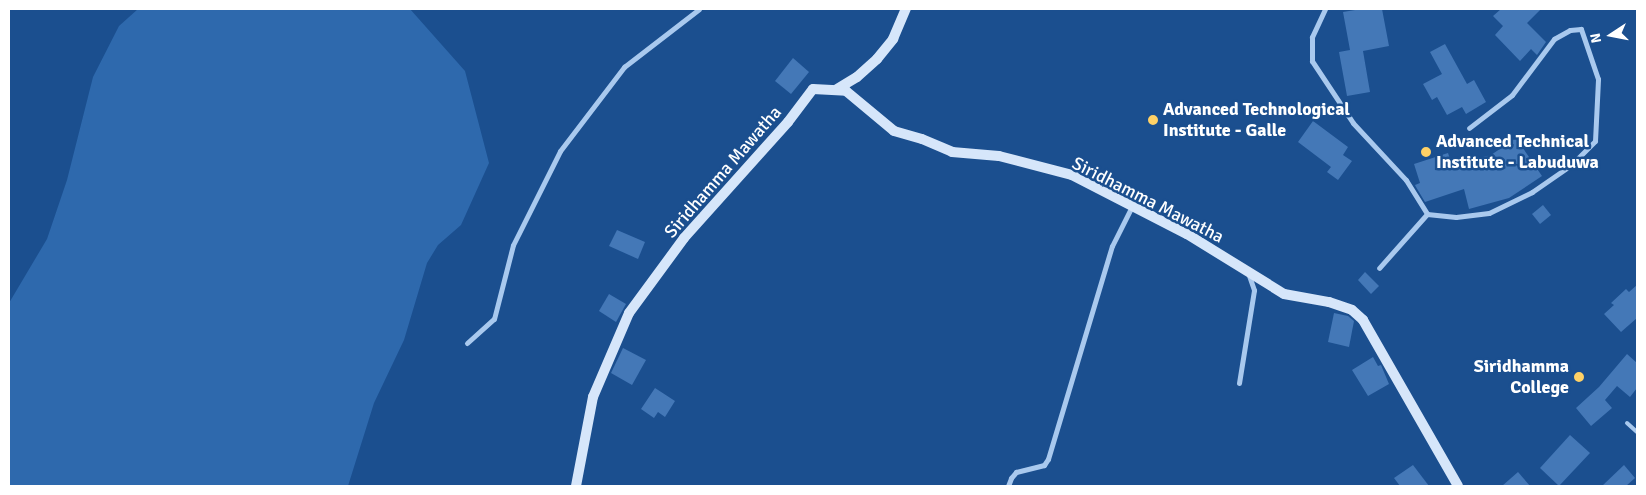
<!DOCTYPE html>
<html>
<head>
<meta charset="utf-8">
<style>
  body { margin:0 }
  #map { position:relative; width:1646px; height:495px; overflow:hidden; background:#1b4f8f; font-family:Signika,sans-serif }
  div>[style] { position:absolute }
  .green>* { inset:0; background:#2e69ad }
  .building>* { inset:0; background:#4478b7 }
  .lane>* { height:4px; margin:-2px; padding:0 2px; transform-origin:2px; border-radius:2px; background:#a9c9ee }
  .street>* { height:5px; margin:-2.5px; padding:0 2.5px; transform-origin:2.5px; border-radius:2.5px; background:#a9c9ee }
  .secondary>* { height:10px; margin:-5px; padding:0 5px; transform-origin:5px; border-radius:5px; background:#d6e6fa }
  .dots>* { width:14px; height:14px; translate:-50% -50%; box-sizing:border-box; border:2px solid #1b4f8f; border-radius:50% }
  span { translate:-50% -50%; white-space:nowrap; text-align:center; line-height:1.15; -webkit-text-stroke:5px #1b4f8f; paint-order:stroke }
  .poi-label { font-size:18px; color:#fff; font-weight:700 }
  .left { translate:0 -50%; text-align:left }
  .right { translate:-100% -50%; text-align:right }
  .street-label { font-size:18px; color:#fff }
  .frame { position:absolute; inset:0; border:10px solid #fff; pointer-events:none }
  .north { position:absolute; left:1586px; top:10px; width:50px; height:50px; -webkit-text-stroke:4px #1b4f8f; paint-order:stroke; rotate:259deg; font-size:14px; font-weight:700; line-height:20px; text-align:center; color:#fff }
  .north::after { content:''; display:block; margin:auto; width:18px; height:22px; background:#fff; clip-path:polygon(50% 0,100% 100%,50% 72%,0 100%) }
</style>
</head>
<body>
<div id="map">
  <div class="green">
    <i style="clip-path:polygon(138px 9px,410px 9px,465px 71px,489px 163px,461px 225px,438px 245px,427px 263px,404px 340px,374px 403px,348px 486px,9px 486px,9px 303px,47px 239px,67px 180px,93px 77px,119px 26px)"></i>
  </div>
  <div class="building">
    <i style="clip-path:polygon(1361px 9px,1382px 9px,1389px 46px,1363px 51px,1370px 92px,1347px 96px,1339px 52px,1350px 50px,1343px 12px)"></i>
    <i style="clip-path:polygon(1501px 9px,1541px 9px,1527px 23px,1546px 42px,1537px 55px,1531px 49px,1520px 61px,1495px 35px,1503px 26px,1493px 16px)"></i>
    <i style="clip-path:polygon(1445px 44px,1467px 84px,1474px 80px,1486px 102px,1466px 114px,1462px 107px,1447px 115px,1437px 97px,1432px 100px,1423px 84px,1442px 74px,1430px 52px)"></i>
    <i style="clip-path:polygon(793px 58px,809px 72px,791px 94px,775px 81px)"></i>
    <i style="clip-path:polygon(1313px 121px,1348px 147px,1343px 155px,1352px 161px,1338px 180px,1327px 172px,1331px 167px,1298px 142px)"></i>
    <i style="clip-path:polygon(1516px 138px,1542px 176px,1509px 198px,1469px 209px,1464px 189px,1425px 202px,1416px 187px,1415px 185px,1420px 183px,1414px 164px,1448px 153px,1452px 165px,1491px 155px)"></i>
    <i style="clip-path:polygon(1543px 205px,1551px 215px,1540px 224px,1532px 214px)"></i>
    <i style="clip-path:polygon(617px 230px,645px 242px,638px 259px,609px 246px)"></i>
    <i style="clip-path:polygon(1365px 272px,1379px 286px,1371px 294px,1358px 280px)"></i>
    <i style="clip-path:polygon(1637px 285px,1637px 318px,1621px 332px,1604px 314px,1614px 305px,1611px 303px,1626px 289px,1629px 292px)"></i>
    <i style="clip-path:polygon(609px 294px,626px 304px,616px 322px,599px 311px)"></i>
    <i style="clip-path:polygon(1334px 313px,1348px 316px,1354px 321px,1349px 347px,1328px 342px)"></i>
    <i style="clip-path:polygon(623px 348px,646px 360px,632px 385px,611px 373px)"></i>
    <i style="clip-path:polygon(1627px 354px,1637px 363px,1637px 388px,1630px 397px,1617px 386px,1605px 400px,1612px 408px,1591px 426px,1576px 408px,1599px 387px)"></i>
    <i style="clip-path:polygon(1373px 357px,1378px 366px,1381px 365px,1389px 384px,1368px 396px,1352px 370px)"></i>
    <i style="clip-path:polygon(655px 388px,675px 401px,665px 417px,658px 412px,654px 418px,641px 409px)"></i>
    <i style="clip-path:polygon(1570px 435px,1590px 453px,1559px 486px,1540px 468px)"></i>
    <i style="clip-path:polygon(1413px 465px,1429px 486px,1400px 486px,1394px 478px)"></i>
    <i style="clip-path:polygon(1624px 465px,1635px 478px,1626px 486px,1602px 486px)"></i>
    <i style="clip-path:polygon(1518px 472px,1530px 486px,1502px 486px)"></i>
  </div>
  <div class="lane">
    <i style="left:1627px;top:423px;width:13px;rotate:42deg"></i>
  </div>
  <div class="street">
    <i style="left:1325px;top:9px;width:31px;rotate:115deg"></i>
    <i style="left:1312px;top:37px;width:24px;rotate:90deg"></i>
    <i style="left:1312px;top:61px;width:74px;rotate:56.5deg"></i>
    <i style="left:1353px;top:123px;width:78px;rotate:47.1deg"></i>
    <i style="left:1406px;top:180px;width:40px;rotate:58deg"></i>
    <i style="left:1427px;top:214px;width:72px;rotate:131.6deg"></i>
    <i style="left:1427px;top:214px;width:29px;rotate:6deg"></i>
    <i style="left:1456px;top:217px;width:33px;rotate:-7deg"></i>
    <i style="left:1489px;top:213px;width:48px;rotate:-26deg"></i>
    <i style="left:1532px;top:192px;width:47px;rotate:-34.7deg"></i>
    <i style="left:1571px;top:165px;width:34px;rotate:-45deg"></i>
    <i style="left:1595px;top:141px;width:62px;rotate:-87.2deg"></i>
    <i style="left:1598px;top:79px;width:53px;rotate:-108.8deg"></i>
    <i style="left:1581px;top:29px;width:11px;rotate:175deg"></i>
    <i style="left:1570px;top:30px;width:18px;rotate:151deg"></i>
    <i style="left:1554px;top:39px;width:70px;rotate:126.9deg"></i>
    <i style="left:1512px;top:95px;width:54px;rotate:142.5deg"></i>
    <i style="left:467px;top:343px;width:36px;rotate:-42deg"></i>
    <i style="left:494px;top:319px;width:76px;rotate:-75.6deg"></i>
    <i style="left:513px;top:245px;width:105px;rotate:-63.4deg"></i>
    <i style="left:560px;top:151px;width:106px;rotate:-52.7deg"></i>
    <i style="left:624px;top:67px;width:95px;rotate:-37.7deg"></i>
    <i style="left:1239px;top:383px;width:94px;rotate:-80.8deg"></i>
    <i style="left:1254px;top:290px;width:18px;rotate:-109deg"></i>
    <i style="left:1008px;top:486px;width:9px;rotate:-69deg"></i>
    <i style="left:1011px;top:478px;width:8px;rotate:-50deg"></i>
    <i style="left:1016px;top:472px;width:29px;rotate:-14deg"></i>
    <i style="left:1044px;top:465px;width:7px;rotate:-56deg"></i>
    <i style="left:1048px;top:459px;width:222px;rotate:-73.3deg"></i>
    <i style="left:1112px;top:246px;width:45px;rotate:-63.4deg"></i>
  </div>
  <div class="secondary">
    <i style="left:837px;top:89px;width:23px;rotate:-31deg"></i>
    <i style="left:857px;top:77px;width:27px;rotate:-42deg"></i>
    <i style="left:877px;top:59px;width:26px;rotate:-51deg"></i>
    <i style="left:893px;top:39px;width:33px;rotate:-67deg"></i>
    <i style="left:576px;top:486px;width:91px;rotate:-79.2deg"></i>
    <i style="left:593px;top:397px;width:91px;rotate:-66.8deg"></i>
    <i style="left:629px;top:313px;width:93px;rotate:-53.7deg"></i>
    <i style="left:684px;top:238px;width:156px;rotate:-48.1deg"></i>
    <i style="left:788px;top:122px;width:41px;rotate:-52.9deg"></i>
    <i style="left:813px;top:89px;width:33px;rotate:3deg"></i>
    <i style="left:846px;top:91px;width:62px;rotate:39.8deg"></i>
    <i style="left:894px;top:131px;width:29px;rotate:16deg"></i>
    <i style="left:922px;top:139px;width:33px;rotate:23deg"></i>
    <i style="left:952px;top:152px;width:47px;rotate:4.9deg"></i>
    <i style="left:999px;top:156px;width:75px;rotate:14.6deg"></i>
    <i style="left:1072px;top:175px;width:129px;rotate:27.2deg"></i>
    <i style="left:1187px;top:234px;width:114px;rotate:31.7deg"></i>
    <i style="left:1284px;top:294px;width:46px;rotate:10.1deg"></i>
    <i style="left:1329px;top:302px;width:24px;rotate:19deg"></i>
    <i style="left:1352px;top:310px;width:15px;rotate:42deg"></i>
    <i style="left:1363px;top:320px;width:191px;rotate:60.2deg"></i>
  </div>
  <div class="dots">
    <i style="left:1153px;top:120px;background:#ffd166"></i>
    <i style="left:1426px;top:152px;background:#ffd166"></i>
    <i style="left:1579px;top:377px;background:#ffd166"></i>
  </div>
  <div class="poi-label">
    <span class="left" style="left:1163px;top:120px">Advanced Technological<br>Institute - Galle</span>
    <span class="left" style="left:1436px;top:152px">Advanced Technical<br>Institute - Labuduwa</span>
    <span class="right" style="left:1569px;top:377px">Siridhamma<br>College</span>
  </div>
  <div class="street-label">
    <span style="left:723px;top:172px;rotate:-49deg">Siridhamma Mawatha</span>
    <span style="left:1148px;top:200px;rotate:27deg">Siridhamma Mawatha</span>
  </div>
  <div class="frame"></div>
  <div class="north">N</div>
</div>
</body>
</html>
